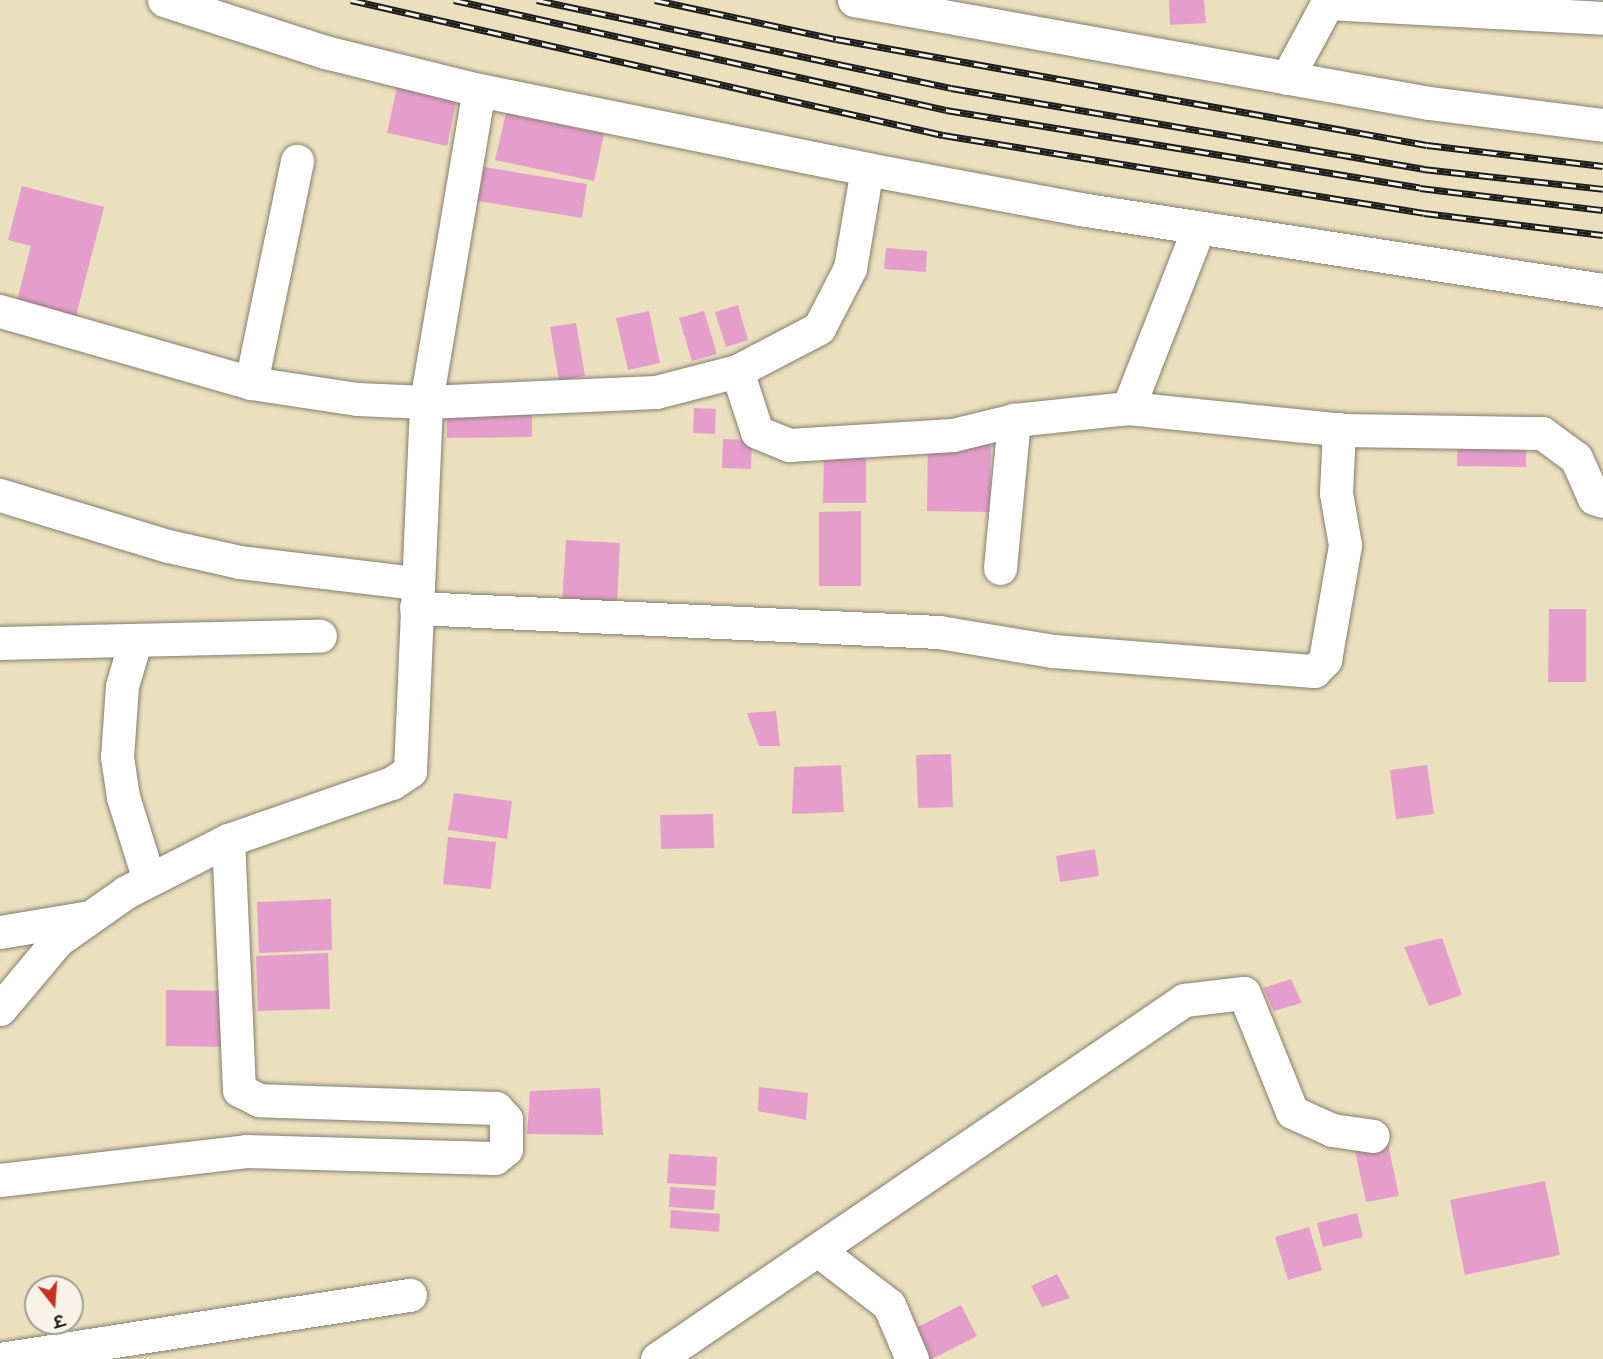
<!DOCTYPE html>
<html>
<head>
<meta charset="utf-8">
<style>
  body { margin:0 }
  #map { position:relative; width:1603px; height:1359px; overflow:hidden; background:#ebe0be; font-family:Itim,"Playpen Sans Deva",sans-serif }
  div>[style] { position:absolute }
  .building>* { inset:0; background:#e59ecb }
  .roads { filter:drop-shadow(0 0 2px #847e6d) drop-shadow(0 0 2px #847e6d) }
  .minor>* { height:33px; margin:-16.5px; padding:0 16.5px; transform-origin:16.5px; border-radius:16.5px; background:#fff }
  .rail>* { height:7px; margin-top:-3.5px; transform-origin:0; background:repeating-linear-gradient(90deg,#f7f3e8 0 14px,#1c1c1c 0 28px); box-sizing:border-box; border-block:2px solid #1c1c1c }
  span { translate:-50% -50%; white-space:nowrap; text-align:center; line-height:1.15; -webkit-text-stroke:6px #f7f3e8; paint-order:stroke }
  .north { position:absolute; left:24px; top:1275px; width:60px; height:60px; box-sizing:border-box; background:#f7f3e8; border:2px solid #9f9d96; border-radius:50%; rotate:163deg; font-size:16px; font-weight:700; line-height:24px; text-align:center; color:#1c1c1c }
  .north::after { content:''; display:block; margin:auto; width:21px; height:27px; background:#c8321e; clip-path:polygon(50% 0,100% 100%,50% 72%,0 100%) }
</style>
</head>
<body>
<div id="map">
  <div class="building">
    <i style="clip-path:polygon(1169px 0,1204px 0,1206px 23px,1170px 25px)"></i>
    <i style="clip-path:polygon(397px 87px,457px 99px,447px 146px,387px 133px)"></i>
    <i style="clip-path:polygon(506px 113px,604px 134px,594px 181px,495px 160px)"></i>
    <i style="clip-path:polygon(484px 167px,587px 184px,582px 218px,478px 201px)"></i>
    <i style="clip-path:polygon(22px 186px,104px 207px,75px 320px,16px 305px,31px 246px,8px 240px)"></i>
    <i style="clip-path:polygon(886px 248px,927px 251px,926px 272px,884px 269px)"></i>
    <i style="clip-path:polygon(738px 305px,748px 340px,726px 347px,715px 312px)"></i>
    <i style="clip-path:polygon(649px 311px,660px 363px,628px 370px,616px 318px)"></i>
    <i style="clip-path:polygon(704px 311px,717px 354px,692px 361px,679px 318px)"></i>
    <i style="clip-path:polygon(576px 323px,585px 376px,559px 381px,550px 327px)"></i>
    <i style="clip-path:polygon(447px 405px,532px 405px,532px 437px,447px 438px)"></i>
    <i style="clip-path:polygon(694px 408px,716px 409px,715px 434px,693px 433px)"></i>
    <i style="clip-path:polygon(1458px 433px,1526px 434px,1526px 467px,1457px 466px)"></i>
    <i style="clip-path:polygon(723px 439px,752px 440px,751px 469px,722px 468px)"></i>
    <i style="clip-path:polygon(928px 442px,991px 443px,990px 512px,927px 511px)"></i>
    <i style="clip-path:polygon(824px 451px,866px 451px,866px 503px,823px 503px)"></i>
    <i style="clip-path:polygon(861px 511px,861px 586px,819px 586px,819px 512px)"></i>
    <i style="clip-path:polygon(566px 540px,620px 543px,617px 606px,562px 604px)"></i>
    <i style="clip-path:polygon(1549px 609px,1586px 609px,1586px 682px,1548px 682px)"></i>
    <i style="clip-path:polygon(776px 711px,780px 746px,759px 746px,747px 713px)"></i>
    <i style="clip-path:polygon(951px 754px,953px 807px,918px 808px,916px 755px)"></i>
    <i style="clip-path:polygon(841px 765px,844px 812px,792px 814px,794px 767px)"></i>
    <i style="clip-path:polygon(1427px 765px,1434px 814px,1396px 819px,1390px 770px)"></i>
    <i style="clip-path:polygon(454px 793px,512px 801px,507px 839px,448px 830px)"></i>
    <i style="clip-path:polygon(713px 814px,714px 848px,661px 849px,660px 815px)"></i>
    <i style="clip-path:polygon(448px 837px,496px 842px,491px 889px,443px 884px)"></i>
    <i style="clip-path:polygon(1095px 849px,1099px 876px,1060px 882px,1056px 856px)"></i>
    <i style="clip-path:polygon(331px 899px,332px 950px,259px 953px,257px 902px)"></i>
    <i style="clip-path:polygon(1442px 938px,1462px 995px,1429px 1006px,1404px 947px)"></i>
    <i style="clip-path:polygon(328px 953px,330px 1009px,258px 1011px,256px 956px)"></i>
    <i style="clip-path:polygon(1291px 979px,1302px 1003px,1274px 1011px,1263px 988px)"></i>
    <i style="clip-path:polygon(166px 990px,231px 991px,229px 1047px,166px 1046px)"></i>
    <i style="clip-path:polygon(759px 1087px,808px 1093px,806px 1120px,758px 1111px)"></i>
    <i style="clip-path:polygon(600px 1088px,603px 1135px,527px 1134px,530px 1091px)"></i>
    <i style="clip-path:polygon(1388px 1144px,1399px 1196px,1366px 1202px,1355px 1151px)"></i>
    <i style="clip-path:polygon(669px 1154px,717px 1157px,716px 1186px,667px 1183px)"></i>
    <i style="clip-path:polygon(1545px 1181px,1560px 1255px,1465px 1275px,1450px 1200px)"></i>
    <i style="clip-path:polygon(670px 1187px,715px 1190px,714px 1210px,669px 1207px)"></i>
    <i style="clip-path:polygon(671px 1210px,720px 1214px,719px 1232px,670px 1228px)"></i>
    <i style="clip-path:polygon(1357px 1213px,1363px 1237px,1323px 1247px,1317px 1223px)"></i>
    <i style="clip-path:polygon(1309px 1227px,1322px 1270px,1288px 1280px,1275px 1237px)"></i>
    <i style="clip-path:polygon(1057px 1274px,1070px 1298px,1042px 1307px,1031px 1286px)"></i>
    <i style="clip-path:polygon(961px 1305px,977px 1336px,932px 1359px,917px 1359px,904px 1334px)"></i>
  </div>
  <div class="roads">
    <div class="minor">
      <i style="left:164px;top:0;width:169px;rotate:17.9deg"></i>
      <i style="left:325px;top:52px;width:159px;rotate:13.9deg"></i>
      <i style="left:479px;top:90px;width:396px;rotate:11.5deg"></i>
      <i style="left:867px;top:169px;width:217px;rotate:10.6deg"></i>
      <i style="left:1080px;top:209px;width:529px;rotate:8.8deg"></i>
      <i style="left:854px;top:0;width:584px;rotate:10.16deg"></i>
      <i style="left:1429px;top:103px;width:175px;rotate:7.2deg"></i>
      <i style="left:1328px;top:3px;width:275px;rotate:3.1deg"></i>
      <i style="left:1287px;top:78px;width:89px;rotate:-61.7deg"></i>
      <i style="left:0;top:311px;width:261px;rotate:16deg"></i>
      <i style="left:251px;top:383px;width:107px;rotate:8.6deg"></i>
      <i style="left:357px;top:399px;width:69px;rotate:2.5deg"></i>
      <i style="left:426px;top:402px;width:230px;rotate:-2.5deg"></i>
      <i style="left:656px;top:392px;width:84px;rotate:-14.5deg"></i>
      <i style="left:737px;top:371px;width:93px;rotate:-27.7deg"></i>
      <i style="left:819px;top:328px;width:68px;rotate:-62.7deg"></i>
      <i style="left:850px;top:268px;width:100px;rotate:-80.3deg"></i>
      <i style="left:737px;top:371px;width:64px;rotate:71.8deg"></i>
      <i style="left:757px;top:432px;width:35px;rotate:22deg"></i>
      <i style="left:789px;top:445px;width:164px;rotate:-3.5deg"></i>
      <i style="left:953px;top:435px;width:63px;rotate:-13.8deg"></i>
      <i style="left:1014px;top:420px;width:115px;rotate:-6deg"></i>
      <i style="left:1128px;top:408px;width:216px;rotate:5.8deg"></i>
      <i style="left:1343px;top:430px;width:199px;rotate:0.9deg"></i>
      <i style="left:1542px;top:433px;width:42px;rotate:36.3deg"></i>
      <i style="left:1576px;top:458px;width:44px;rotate:65.8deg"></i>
      <i style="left:1594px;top:498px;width:9px;rotate:18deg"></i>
      <i style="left:251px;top:383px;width:227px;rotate:-78.3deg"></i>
      <i style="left:1128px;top:408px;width:194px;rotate:-68.6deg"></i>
      <i style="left:0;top:495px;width:176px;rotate:16.9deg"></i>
      <i style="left:168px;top:546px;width:74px;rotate:12.5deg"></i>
      <i style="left:240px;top:562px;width:178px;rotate:6.8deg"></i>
      <i style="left:1000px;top:568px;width:149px;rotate:-84.6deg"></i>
      <i style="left:416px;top:608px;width:524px;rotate:2.63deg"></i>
      <i style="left:939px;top:632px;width:116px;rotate:9.5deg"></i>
      <i style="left:1053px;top:651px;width:262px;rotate:4.4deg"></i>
      <i style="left:1314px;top:671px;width:16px;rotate:-45deg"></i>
      <i style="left:1325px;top:660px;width:117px;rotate:-80.1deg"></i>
      <i style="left:1345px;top:545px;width:53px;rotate:-99.8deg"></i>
      <i style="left:1336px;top:493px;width:64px;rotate:-87.3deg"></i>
      <i style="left:135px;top:642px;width:46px;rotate:106.5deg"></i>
      <i style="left:122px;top:686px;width:71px;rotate:94deg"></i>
      <i style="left:117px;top:757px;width:40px;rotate:81.5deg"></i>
      <i style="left:123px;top:797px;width:87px;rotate:72.6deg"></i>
      <i style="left:0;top:643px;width:320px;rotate:-1.3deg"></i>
      <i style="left:0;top:932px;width:85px;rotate:-9.5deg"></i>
      <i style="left:0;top:1009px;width:90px;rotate:-50deg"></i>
      <i style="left:58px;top:940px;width:83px;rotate:-35.2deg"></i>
      <i style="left:126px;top:892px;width:114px;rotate:-27deg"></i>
      <i style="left:228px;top:840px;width:174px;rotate:-19.2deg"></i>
      <i style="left:392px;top:783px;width:22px;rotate:-34deg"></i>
      <i style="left:410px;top:771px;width:369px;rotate:-87.5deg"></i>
      <i style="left:426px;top:402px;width:316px;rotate:-80.4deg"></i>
      <i style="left:0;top:1180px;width:248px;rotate:-6.7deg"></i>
      <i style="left:246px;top:1151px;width:249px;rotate:1.6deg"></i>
      <i style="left:495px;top:1158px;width:14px;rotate:-39deg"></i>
      <i style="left:506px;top:1149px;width:30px;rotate:-90deg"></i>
      <i style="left:506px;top:1119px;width:15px;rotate:-132deg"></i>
      <i style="left:496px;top:1108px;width:237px;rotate:-178.1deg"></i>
      <i style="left:259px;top:1100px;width:22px;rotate:-153deg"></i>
      <i style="left:239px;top:1090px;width:250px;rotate:-92.5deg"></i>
      <i style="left:819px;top:1251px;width:88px;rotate:37.6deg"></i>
      <i style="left:889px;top:1305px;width:59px;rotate:66.9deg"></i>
      <i style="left:0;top:1359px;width:415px;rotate:-8.9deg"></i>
      <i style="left:657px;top:1359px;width:638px;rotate:-34.26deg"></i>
      <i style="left:1184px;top:1000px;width:60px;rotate:-6.7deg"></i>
      <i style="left:1244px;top:993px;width:128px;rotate:68deg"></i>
      <i style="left:1292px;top:1112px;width:44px;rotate:24.2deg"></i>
      <i style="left:1332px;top:1130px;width:41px;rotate:8.3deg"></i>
    </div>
  </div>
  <div class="rail">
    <i style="left:351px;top:0;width:607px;rotate:12.85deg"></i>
    <i style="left:943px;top:135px;width:487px;rotate:9.2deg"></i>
    <i style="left:1424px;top:213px;width:180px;rotate:7deg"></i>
    <i style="left:454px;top:0;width:504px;rotate:12.6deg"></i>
    <i style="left:946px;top:110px;width:480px;rotate:9.3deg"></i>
    <i style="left:1420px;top:188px;width:184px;rotate:6.9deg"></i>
    <i style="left:537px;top:0;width:423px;rotate:12deg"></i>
    <i style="left:951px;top:88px;width:479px;rotate:9.7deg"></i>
    <i style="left:1423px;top:169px;width:181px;rotate:6.3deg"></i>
    <i style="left:655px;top:0;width:185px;rotate:12.2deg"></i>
    <i style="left:836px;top:39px;width:600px;rotate:10.17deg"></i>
    <i style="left:1427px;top:145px;width:177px;rotate:6.8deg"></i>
  </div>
  <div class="north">उ</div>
</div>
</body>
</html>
